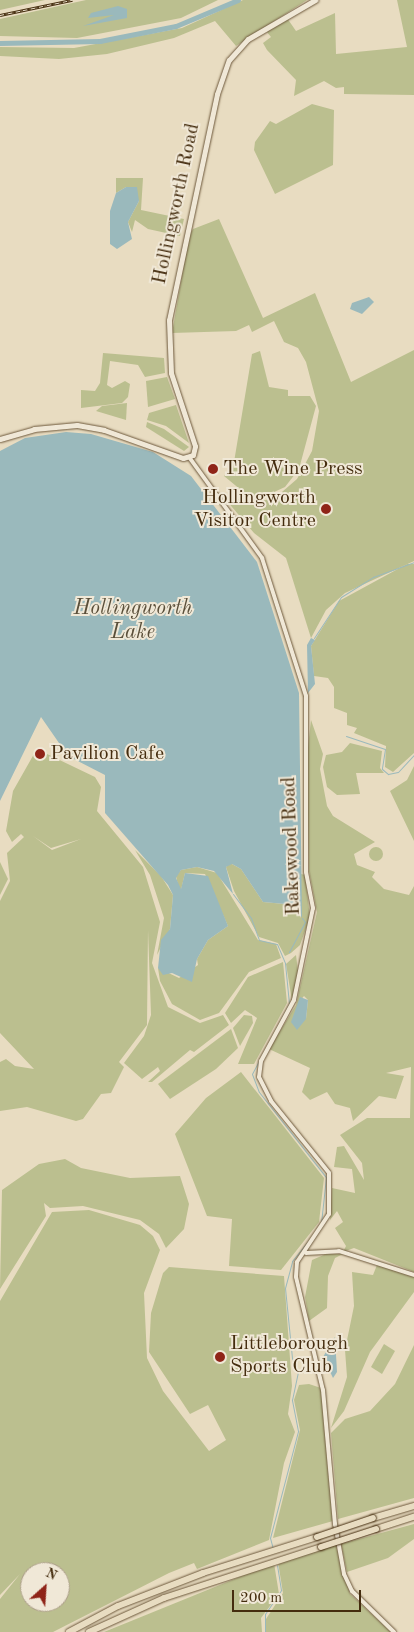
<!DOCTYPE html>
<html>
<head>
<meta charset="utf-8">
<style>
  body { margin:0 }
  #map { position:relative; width:414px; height:1632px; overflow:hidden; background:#e8dcc1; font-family:"Old Standard TT",serif }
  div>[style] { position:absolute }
  .green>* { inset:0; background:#bbbf8f }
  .round { border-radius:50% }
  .water>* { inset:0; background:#9ab9bc }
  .stream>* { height:1px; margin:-0.5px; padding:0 0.5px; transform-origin:0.5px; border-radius:0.5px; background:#9ab9bc }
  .canal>* { height:4.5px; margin:-2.25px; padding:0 2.25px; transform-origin:2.25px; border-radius:2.25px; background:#9ab9bc }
  .roads { filter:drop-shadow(0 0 1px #6d583b) drop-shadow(0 0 1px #6d583b) }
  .minor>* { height:4px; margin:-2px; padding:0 2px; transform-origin:2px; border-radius:2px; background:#f0e8d7 }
  .secondary>* { height:5px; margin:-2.5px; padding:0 2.5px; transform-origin:2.5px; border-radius:2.5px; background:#f0e8d7 }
  .motorway>* { height:6px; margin:-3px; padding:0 3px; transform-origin:3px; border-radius:3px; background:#e8dcc1 }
  .rail>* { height:3px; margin-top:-1.5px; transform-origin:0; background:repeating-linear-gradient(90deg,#f0e8d7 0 4px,#442c0e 0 8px); box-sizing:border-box; border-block:1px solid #442c0e }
  .bridges { filter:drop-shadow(0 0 1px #442c0e) drop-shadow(0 0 1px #442c0e) }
  .motorway-bridge>* { height:6px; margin:-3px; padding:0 3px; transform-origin:3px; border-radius:3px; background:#e8dcc1 }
  .dots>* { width:14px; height:14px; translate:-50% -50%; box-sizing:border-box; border:2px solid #f0e8d7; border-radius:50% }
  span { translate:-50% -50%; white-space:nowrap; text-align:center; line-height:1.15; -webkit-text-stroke:4px #f0e8d7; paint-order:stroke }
  .street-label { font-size:20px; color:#442c0e }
  .poi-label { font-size:20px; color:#442c0e }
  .left { translate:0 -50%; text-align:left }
  .right { translate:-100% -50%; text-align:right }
  .water-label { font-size:21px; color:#5a4f3a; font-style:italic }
  .north { position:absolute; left:20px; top:1562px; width:50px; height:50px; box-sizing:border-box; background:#f0e8d7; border:1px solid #ab9d87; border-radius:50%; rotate:26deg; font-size:14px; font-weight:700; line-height:20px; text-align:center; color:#442c0e }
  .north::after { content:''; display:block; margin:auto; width:18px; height:22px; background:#8f2418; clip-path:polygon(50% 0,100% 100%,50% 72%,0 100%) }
  .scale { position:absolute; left:232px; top:1590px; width:129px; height:22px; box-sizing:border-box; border:2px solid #442c0e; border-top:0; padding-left:6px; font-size:15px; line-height:18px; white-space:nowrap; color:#442c0e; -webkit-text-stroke:4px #f0e8d7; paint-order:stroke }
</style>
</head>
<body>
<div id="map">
  <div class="green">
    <i style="clip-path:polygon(0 0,45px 0,0 10px)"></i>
    <i style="clip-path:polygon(86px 0,218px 0,181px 18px,77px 38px,0 36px,0 19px)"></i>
    <i style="clip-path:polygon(243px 0,307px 0,236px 46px,215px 21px,174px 38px,107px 54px,59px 59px,0 56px,0 47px,74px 48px,182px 28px)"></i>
    <i style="clip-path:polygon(397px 0,414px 0,414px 95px,344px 94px,344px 87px,336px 88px,324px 81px,294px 96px,296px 80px,267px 50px,263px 43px,271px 37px,266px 31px,287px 18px,296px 31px,335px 13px,336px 54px,407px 47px)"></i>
    <i style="clip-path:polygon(312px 104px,334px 110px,333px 165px,275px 194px,254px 150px,255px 142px,270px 121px,276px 124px)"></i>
    <i style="clip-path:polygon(116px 178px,143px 178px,141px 210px,184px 219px,180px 236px,148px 229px,135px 220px,132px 232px,128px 222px,139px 201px,126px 187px,116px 193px)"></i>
    <i style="clip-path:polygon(219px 219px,263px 318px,315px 293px,351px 382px,414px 350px,414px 561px,345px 593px,326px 610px,311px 638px,286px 558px,254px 533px,221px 494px,251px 503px,275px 498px,297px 479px,312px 451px,319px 411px,306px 362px,298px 348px,284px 342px,274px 321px,252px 332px,249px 325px,236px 331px,172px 333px,189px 236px,193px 229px)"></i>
    <i style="clip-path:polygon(260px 351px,269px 387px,288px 390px,288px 396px,310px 396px,316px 406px,299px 469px,285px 487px,261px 498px,247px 495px,224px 476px,233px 468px,252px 354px)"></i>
    <i style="clip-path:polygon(103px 353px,164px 358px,165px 373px,145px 377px,138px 365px,110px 361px,107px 385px,112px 388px,125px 381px,130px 384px,128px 397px,122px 403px,81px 408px,81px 390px,95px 391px,100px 383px)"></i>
    <i style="clip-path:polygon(167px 377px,175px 399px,148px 407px,146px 381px)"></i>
    <i style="clip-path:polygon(127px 403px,126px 420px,96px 411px,102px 406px)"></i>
    <i style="clip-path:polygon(176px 405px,189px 443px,166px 426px,147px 420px,149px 413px)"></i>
    <i style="clip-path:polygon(147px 422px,164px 429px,189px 447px,184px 451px,146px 427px)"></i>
    <i style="clip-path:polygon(407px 564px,414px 564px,414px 753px,393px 772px,385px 767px,386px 746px,354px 733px,357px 728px,347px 725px,347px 713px,334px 708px,334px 687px,328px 678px,314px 676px,311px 646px,339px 601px)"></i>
    <i style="clip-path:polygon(evenodd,311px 720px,323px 754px,320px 769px,327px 806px,333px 816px,375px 842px,354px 854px,357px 865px,375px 872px,372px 877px,384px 889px,409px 895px,414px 886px,414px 1272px,354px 1248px,343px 1252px,346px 1246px,335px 1228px,343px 1222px,337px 1211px,330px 1220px,332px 1188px,355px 1193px,352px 1169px,334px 1167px,337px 1147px,344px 1146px,364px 1180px,362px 1163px,340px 1135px,367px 1118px,410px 1118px,411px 1067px,386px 1073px,404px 1076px,396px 1099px,379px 1096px,353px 1121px,350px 1108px,335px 1104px,327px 1092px,310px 1100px,302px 1092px,310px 1068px,269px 1049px,296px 1005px,317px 912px,309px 871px,307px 756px,311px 720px,304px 996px,308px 1000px,306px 1019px,298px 1003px,304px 996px)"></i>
    <i style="clip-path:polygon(350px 743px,382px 751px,380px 768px,384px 773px,356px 773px,360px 794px,337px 795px,327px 787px,323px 767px,326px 755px,342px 752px)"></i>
    <i style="clip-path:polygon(evenodd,34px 754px,41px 760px,47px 754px,95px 777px,101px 787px,97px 811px,143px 867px,160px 922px,152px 963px,168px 1007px,200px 1023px,223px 1015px,229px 1025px,194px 1052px,190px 1050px,152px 1082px,148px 1082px,160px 1071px,158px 1067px,142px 1079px,124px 1063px,144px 1036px,151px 1015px,148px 930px,147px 1025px,119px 1062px,124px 1067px,111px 1093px,101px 1094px,83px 1119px,76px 1121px,27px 1107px,0 1111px,0 1062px,6px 1059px,15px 1066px,34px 1069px,0 1033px,0 901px,10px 881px,7px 853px,24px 837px,21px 834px,12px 842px,6px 831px,13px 791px,34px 754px,33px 836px,51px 848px,81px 839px,52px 850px,33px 836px)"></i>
    <i style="clip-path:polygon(414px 766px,414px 841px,390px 791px,407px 780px)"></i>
    <i class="round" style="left:369px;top:847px;width:14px;height:14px"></i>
    <i style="clip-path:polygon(135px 850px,161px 876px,173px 895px,170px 929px,157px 955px,164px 918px,150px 875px)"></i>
    <i style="clip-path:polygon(0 862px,8px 879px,0 895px)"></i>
    <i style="clip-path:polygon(230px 863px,241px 869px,263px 902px,295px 905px,301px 918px,301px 874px,305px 875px,310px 917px,300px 945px,291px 953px,285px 956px,278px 943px,259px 937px,234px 891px,226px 867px)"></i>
    <i style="clip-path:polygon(197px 867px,217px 873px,258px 940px,276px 944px,281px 958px,249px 972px,219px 1013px,200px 1020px,172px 1004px,160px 981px,158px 968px,179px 978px,198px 965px,197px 959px,208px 940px,228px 926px,205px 874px,185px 873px,181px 890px,178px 885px,176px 876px,181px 870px)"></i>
    <i style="clip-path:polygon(296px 955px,298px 971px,292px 1001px,286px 964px)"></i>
    <i style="clip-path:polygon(283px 962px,287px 1003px,254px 1064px,238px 1064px,257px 1018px,245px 1010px,231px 1023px,225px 1013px,248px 977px)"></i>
    <i style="clip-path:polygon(244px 1015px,252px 1016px,253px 1023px,240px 1046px,233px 1028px)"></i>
    <i style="clip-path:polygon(231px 1029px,238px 1048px,216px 1069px,170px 1099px,158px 1084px)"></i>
    <i style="clip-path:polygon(241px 1072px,324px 1178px,319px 1222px,281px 1270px,229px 1266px,232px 1219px,207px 1216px,175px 1134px,206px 1098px)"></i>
    <i style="clip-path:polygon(65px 1159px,81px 1168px,130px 1178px,180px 1176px,189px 1204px,184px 1229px,166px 1248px,159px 1234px,140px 1220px,83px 1206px,50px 1208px,44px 1203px,46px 1216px,0 1289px,2px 1190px,39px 1164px)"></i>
    <i style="clip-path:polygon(evenodd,89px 1210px,140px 1225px,153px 1236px,160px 1250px,144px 1293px,147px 1358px,163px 1391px,209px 1451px,226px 1440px,208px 1405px,190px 1414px,149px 1352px,151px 1313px,163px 1273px,169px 1267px,284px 1276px,292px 1386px,288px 1414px,295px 1432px,284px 1463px,269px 1540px,197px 1569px,194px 1563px,169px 1573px,53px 1632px,0 1632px,0 1599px,20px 1574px,0 1595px,0 1301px,52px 1212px,89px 1210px,30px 1572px,60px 1572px,60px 1602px,30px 1602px,30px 1572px)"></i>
    <i style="clip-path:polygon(326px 1254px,343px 1254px,335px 1258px,328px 1276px,327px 1308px,309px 1321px,305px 1297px,312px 1260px)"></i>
    <i style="clip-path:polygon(377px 1265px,414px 1277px,414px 1292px,370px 1352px,344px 1411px,331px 1428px,347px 1377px,345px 1350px,354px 1306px,352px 1272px,373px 1275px)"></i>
    <i style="clip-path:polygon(384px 1344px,395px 1351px,382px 1374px,371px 1367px)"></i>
    <i style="clip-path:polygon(414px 1345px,414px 1498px,338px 1519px,331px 1433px,345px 1419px,370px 1411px,395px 1384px)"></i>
    <i style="clip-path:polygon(309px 1384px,321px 1388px,333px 1521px,273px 1538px,300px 1430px,294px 1400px,299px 1385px)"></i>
    <i style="clip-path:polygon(414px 1524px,414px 1539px,388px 1558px,347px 1572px,341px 1544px)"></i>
    <i style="clip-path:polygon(336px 1545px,350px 1594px,391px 1632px,266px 1632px,266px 1619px,283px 1593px,278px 1562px)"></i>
    <i style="clip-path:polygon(274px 1563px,279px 1594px,261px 1618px,262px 1632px,104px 1632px)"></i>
  </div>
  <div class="water">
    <i style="clip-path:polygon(118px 6px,127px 9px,127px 18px,83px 26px,114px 15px,88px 18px,91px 13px)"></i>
    <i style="clip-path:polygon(126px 187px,137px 187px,139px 201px,128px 222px,132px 239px,117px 249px,110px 244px,110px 211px,116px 193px)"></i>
    <i style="clip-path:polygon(369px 297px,374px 302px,362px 314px,350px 309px,352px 303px)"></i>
    <i style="clip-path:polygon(66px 432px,91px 434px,153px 452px,191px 476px,257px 562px,299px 693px,302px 918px,296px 905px,263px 902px,241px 869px,232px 864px,226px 867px,233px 894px,214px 871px,197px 867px,181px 870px,176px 878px,181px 889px,185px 873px,208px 876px,228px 926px,208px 940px,197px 959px,192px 982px,172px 973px,163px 975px,158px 968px,161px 940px,170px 929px,173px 895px,168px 885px,105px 813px,105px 775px,68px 756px,41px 717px,0 801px,0 451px,25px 438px)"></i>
    <i style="clip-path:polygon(311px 638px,315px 640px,311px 646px,315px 684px,308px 693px,307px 645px)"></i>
    <i style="clip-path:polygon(300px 997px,308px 1000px,306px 1019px,297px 1030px,291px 1022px)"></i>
    <i style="clip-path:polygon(335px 1337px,337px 1372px,333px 1378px,323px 1357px)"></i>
  </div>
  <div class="stream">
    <i style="left:314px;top:638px;width:49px;rotate:-56.6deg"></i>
    <i style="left:341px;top:597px;width:38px;rotate:-32deg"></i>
    <i style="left:373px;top:577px;width:44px;rotate:-20.1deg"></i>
    <i style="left:346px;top:736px;width:41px;rotate:18.4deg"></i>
    <i style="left:385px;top:749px;width:20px;rotate:99deg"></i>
    <i style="left:382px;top:769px;width:8px;rotate:40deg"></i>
    <i style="left:388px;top:774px;width:10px;rotate:-11deg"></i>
    <i style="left:398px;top:772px;width:23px;rotate:-47deg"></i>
    <i style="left:233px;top:894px;width:30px;rotate:53deg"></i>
    <i style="left:251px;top:918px;width:23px;rotate:70deg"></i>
    <i style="left:259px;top:940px;width:18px;rotate:13deg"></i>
    <i style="left:277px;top:944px;width:21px;rotate:67deg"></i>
    <i style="left:285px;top:963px;width:41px;rotate:84.4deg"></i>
    <i style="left:289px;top:1004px;width:79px;rotate:117.9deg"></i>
    <i style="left:252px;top:1074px;width:19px;rotate:69deg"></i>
    <i style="left:259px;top:1092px;width:108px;rotate:51.8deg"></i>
    <i style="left:326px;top:1177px;width:46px;rotate:96.2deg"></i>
    <i style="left:289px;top:952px;width:34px;rotate:-62deg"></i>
    <i style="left:305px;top:922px;width:5px;rotate:-127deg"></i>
    <i style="left:273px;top:1549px;width:11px;rotate:-105deg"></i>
    <i style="left:270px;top:1538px;width:111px;rotate:-75.3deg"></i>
    <i style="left:298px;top:1431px;width:32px;rotate:-101deg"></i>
    <i style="left:292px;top:1400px;width:30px;rotate:-78deg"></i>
    <i style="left:298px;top:1371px;width:14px;rotate:-115deg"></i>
    <i style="left:292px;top:1358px;width:70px;rotate:-95.7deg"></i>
    <i style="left:285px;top:1288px;width:28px;rotate:-75deg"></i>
    <i style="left:292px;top:1261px;width:27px;rotate:-51deg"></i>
    <i style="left:265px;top:1632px;width:18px;rotate:-90deg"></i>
    <i style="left:265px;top:1614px;width:29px;rotate:-56deg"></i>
    <i style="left:281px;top:1590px;width:25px;rotate:-99deg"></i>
  </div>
  <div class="canal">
    <i style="left:0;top:43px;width:100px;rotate:-1.1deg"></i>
    <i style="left:100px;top:41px;width:77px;rotate:-11.2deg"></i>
    <i style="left:176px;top:26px;width:67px;rotate:-22.8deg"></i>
  </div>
  <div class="roads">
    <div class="minor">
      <i style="left:189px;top:457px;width:125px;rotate:54.1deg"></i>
      <i style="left:262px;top:558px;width:145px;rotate:72.3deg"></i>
      <i style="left:306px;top:696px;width:176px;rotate:90deg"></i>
      <i style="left:306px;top:872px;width:37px;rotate:79deg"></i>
      <i style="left:313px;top:908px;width:94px;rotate:101.7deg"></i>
      <i style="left:294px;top:1000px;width:69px;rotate:118.4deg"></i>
      <i style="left:261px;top:1061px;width:16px;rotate:97deg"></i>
      <i style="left:259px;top:1077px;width:27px;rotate:63deg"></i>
      <i style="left:271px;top:1101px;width:92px;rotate:51.1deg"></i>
      <i style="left:329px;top:1173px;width:41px;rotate:90deg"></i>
      <i style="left:329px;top:1214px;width:58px;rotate:123.7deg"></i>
      <i style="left:297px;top:1262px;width:15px;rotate:94deg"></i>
      <i style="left:296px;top:1277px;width:116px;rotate:76.6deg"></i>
      <i style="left:323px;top:1390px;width:135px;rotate:84.9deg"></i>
      <i style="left:335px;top:1524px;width:51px;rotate:79.8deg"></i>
      <i style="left:344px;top:1574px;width:19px;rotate:65deg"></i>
      <i style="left:352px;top:1591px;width:59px;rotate:44.3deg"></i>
      <i style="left:306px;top:1253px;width:33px;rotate:-3deg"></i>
      <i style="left:339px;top:1251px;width:79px;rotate:17.7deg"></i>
    </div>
    <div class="secondary">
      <i style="left:0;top:439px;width:35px;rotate:-16deg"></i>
      <i style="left:34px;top:429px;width:43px;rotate:-5.3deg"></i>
      <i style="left:77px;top:425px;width:27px;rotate:10deg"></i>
      <i style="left:104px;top:430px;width:84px;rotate:19.5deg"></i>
      <i style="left:183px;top:458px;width:10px;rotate:-17deg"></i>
      <i style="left:193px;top:455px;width:9px;rotate:-77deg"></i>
      <i style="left:195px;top:446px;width:77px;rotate:-108.2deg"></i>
      <i style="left:171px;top:373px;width:53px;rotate:-92.2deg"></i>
      <i style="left:169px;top:320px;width:231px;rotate:-78deg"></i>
      <i style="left:217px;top:94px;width:36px;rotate:-71deg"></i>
      <i style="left:229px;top:60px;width:28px;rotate:-48deg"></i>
      <i style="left:248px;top:39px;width:78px;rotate:-30.2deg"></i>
    </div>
    <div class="motorway">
      <i style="left:373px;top:1518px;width:43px;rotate:-16.3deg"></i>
      <i style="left:376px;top:1529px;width:40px;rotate:-18deg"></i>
      <i style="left:69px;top:1632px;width:55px;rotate:-28deg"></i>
      <i style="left:118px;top:1606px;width:91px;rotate:-21.2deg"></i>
      <i style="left:203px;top:1573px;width:120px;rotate:-17.5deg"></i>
      <i style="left:89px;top:1632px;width:82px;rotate:-24.4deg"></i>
      <i style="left:164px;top:1598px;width:165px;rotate:-18deg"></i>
    </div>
  </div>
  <div class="rail">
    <i style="left:0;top:15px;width:74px;rotate:-11.8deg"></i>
  </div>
  <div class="bridges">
    <div class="motorway-bridge">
      <i style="left:317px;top:1537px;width:59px;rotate:-18.7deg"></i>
      <i style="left:321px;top:1547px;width:58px;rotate:-18.1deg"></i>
    </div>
  </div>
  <div class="dots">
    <i style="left:213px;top:469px;background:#8f2418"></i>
    <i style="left:326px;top:509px;background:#8f2418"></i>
    <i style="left:40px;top:754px;background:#8f2418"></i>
    <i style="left:220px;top:1357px;background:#8f2418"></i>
  </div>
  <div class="street-label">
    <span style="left:177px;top:204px;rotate:-78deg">Hollingworth Road</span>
    <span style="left:292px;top:846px;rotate:-92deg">Rakewood Road</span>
  </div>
  <div class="poi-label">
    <span class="left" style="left:223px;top:469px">The Wine Press</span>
    <span class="right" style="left:316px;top:510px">Hollingworth<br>Visitor Centre</span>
    <span class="left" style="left:50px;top:754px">Pavilion Cafe</span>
    <span class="left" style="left:230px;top:1356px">Littleborough<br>Sports Club</span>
  </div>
  <div class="water-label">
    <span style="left:133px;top:621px">Hollingworth<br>Lake</span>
  </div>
  <div class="north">N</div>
  <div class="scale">200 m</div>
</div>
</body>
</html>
